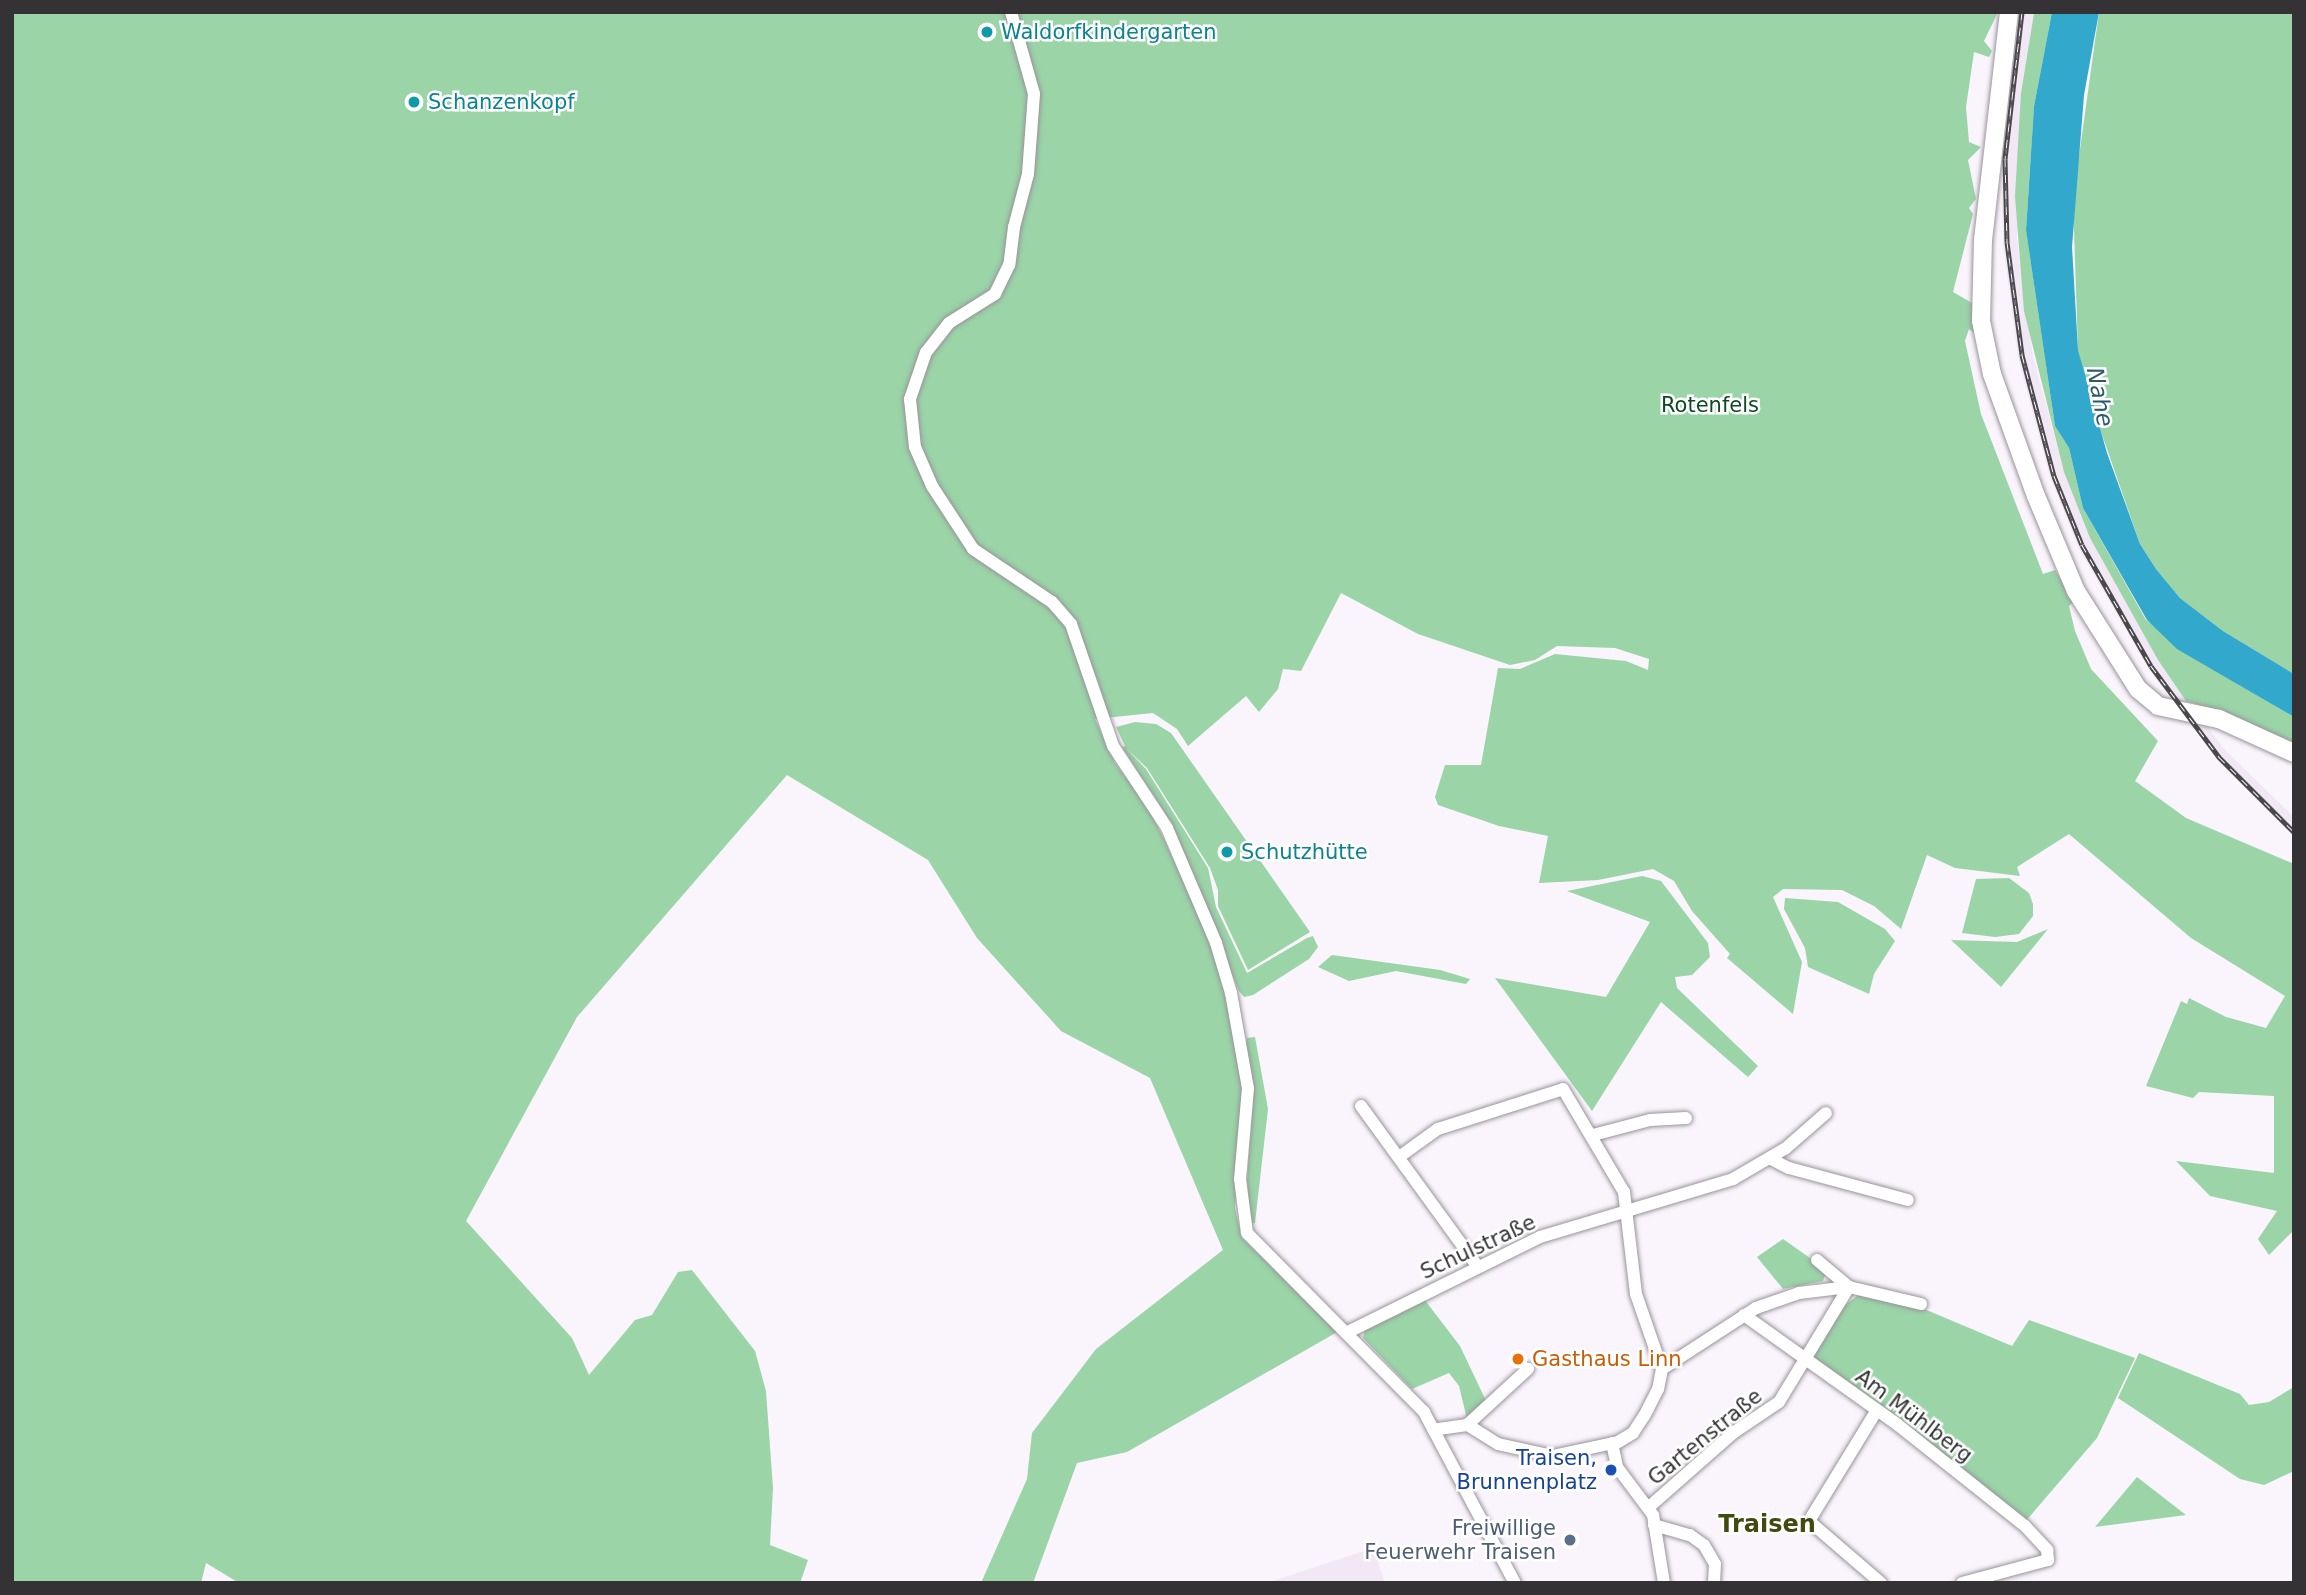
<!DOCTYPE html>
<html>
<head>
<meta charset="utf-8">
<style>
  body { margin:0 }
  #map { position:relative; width:2306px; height:1595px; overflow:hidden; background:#faf4fc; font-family:"DejaVu Sans",sans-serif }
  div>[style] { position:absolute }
  .built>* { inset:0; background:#f2e7f5 }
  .green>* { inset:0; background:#9ad4a7 }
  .water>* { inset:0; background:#32a9cc }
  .roads { filter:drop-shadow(0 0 2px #99939a) drop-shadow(0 0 2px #99939a) }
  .street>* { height:12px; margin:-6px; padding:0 6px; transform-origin:6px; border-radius:6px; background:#fff }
  .secondary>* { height:18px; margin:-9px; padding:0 9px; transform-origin:9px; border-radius:9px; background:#fff }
  .rail>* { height:5px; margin-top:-2.5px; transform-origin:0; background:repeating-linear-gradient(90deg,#fff 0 8px,#4b484c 0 16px); box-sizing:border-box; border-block:2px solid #4b484c }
  .dots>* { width:19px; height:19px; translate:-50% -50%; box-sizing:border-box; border:4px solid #fff; border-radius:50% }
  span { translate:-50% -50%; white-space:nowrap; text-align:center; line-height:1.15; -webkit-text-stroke:5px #fff; paint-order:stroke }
  .culture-label { font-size:21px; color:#0d838f }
  .left { translate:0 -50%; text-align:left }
  .park-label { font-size:21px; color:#0f4924 }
  .street-label { font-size:21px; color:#343235 }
  .food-label { font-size:21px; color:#c56008 }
  .transit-label { font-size:21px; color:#164399 }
  .right { translate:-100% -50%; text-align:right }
  .service-label { font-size:21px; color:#4e5e75 }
  .water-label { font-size:23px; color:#2c5b6b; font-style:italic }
  .quarter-label { font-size:24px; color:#414a0f; font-weight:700 }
  .frame { position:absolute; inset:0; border:14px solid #343235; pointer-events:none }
</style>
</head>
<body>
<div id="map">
  <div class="built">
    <i style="clip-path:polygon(2017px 12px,2034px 12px,2021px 93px,2017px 239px,2033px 356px,2064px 472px,2090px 538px,2158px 660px,2224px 749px,2294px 817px,2294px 835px,2218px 760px,2149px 669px,2079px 549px,2050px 477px,2018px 357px,2003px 243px,2001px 160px)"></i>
    <i style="clip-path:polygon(1373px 1548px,1385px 1583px,1267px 1583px)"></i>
  </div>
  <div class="green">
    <i style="clip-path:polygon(12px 12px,1998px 12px,1984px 41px,1992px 51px,1989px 57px,1974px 52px,1966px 107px,1969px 142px,1981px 147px,1968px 160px,1976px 199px,1969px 208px,1973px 214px,1953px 292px,1972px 303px,1975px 334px,1969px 329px,1965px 341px,1981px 414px,2043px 574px,2055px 570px,2074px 602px,2069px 606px,2075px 631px,2091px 669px,2158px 741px,2135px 781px,2186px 818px,2294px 864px,2294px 1230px,2269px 1255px,2258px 1239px,2277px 1211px,2210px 1196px,2176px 1161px,2274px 1173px,2274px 1096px,2199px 1092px,2193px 1098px,2146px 1086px,2181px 1001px,2187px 1004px,2189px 998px,2226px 1017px,2266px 1028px,2285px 996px,2191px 938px,2069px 834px,2017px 867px,2020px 876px,1955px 868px,1927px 855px,1901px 929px,1874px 906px,1842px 890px,1783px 889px,1773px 897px,1802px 962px,1793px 1014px,1727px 958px,1730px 954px,1692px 911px,1674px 881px,1653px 869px,1598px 880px,1539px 883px,1548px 836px,1499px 826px,1438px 805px,1435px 797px,1445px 765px,1481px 765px,1498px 668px,1520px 669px,1555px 654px,1626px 661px,1648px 670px,1649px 659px,1615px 648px,1557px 646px,1535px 660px,1510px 665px,1418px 634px,1341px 593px,1301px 671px,1283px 669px,1278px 689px,1259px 712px,1246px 696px,1188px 746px,1177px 729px,1153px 713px,1095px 719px,1115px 763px,1146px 804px,1164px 839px,1211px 944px,1228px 1006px,1244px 1096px,1235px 1208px,1242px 1238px,1339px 1331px,1127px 1452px,1077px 1463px,1033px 1583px,981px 1583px,1027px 1479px,1032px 1433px,1096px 1349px,1223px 1250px,1150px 1078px,1061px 1031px,977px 938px,928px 860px,787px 775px,577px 1017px,466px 1221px,572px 1338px,589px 1375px,635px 1320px,652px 1315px,678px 1272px,692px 1270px,755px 1351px,766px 1391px,773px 1488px,770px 1545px,808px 1560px,800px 1583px,239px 1583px,206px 1563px,201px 1583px,12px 1583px)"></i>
    <i style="clip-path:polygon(2052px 12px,2034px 106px,2026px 229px,2055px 426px,2069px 448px,2083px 508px,2146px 620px,2228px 678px,2294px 717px,2294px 744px,2223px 712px,2186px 701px,2158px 660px,2090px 538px,2064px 472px,2024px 311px,2015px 196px,2021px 93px,2034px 13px)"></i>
    <i style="clip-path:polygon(2099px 12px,2294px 12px,2294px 674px,2223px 631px,2180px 598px,2156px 569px,2140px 544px,2090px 400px,2078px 350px,2073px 200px)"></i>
    <i style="clip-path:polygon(1135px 722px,1156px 724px,1171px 733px,1310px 932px,1248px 970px,1218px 906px,1218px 890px,1210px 868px,1147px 768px,1126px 748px,1146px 769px,1208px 868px,1216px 907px,1247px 973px,1307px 938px,1313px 936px,1318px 947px,1309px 959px,1253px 995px,1244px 997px,1239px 991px,1165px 813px,1122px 747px,1125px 746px,1116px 727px)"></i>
    <i style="clip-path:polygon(1642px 876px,1661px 881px,1708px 943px,1710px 957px,1692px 975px,1675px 977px,1677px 988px,1758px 1066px,1748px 1077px,1661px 1002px,1592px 1111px,1495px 978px,1606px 997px,1650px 922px,1567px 891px)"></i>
    <i style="clip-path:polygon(2009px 878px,2029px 893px,2033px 904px,2033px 916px,2019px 934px,1995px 937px,1962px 933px,1976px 879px)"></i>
    <i style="clip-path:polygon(1785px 898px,1838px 902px,1885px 929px,1895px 941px,1874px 974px,1869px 994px,1808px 967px,1805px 948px,1784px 909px)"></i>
    <i style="clip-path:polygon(2048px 929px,2001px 987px,1951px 940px,2017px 942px)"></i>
    <i style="clip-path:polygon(1332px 955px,1440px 970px,1470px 979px,1466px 984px,1396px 971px,1349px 981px,1318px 967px)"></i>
    <i style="clip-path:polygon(1255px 1037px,1268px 1109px,1255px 1223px,1249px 1224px,1247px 1180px,1253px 1100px,1246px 1044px,1247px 1038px)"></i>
    <i style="clip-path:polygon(1783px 1239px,1827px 1270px,1823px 1281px,1783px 1289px,1757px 1257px)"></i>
    <i style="clip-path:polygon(1861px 1293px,1917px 1306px,2012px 1346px,2029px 1320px,2135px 1358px,2097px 1438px,2025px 1522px,1813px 1357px,1845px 1305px)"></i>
    <i style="clip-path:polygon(1424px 1299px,1460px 1346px,1487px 1403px,1467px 1419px,1459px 1386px,1449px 1373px,1412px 1389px,1363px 1338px,1365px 1328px)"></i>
    <i style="clip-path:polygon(2139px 1353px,2240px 1394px,2249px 1405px,2269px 1402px,2294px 1387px,2294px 1471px,2264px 1485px,2240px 1479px,2118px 1398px)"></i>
    <i style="clip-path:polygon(2137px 1477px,2186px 1515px,2095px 1527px)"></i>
  </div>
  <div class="water">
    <i style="clip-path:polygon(2052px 12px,2099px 12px,2084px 95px,2072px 247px,2078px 350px,2107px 453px,2140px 544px,2156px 569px,2180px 598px,2223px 631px,2294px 674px,2294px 717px,2177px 649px,2147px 620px,2083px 508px,2069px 448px,2055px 426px,2026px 230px,2034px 106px)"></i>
  </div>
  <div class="roads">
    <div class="street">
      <i style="left:1011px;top:12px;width:85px;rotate:74.3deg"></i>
      <i style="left:1034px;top:94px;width:80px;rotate:94.3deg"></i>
      <i style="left:1028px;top:174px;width:55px;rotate:104.8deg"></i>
      <i style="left:1014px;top:227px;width:38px;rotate:97deg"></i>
      <i style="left:1009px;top:265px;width:32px;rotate:116deg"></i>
      <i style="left:995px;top:294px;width:54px;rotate:147.8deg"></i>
      <i style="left:949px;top:323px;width:37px;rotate:128deg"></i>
      <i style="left:926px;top:352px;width:50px;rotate:108.8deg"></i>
      <i style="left:910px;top:399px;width:48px;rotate:84.1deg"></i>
      <i style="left:915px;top:447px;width:43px;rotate:66.4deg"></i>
      <i style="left:932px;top:486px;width:75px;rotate:56.9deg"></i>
      <i style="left:973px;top:549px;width:95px;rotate:33.9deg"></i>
      <i style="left:1052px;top:602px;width:29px;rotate:49deg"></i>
      <i style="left:1071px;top:624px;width:129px;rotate:71deg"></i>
      <i style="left:1113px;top:746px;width:98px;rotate:56.6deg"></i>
      <i style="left:1167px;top:828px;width:125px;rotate:66.9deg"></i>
      <i style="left:1216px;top:943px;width:52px;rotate:73.3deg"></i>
      <i style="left:1231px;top:993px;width:97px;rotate:79.9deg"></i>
      <i style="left:1248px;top:1088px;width:91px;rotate:95deg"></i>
      <i style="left:1240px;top:1179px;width:54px;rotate:82.6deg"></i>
      <i style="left:1247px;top:1233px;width:252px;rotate:45.3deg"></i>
      <i style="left:1424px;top:1412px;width:194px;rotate:62deg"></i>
      <i style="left:1361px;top:1106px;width:199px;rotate:54deg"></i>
      <i style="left:1593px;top:1135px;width:59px;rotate:-14.7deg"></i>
      <i style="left:1650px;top:1120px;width:36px;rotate:-3deg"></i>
      <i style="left:1399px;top:1157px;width:48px;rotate:-35.7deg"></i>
      <i style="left:1438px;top:1129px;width:131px;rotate:-17.7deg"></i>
      <i style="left:1563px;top:1089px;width:120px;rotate:59.4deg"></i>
      <i style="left:1624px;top:1192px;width:103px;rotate:83.3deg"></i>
      <i style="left:1636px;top:1294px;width:79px;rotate:70.9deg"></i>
      <i style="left:1662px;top:1369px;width:20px;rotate:101deg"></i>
      <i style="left:1658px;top:1389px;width:30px;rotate:117deg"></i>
      <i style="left:1644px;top:1416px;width:20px;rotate:123deg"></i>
      <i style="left:1633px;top:1433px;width:17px;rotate:149deg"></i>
      <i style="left:1618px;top:1442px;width:66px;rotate:167.8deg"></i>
      <i style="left:1553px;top:1456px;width:56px;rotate:-167.7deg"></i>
      <i style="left:1498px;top:1444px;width:36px;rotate:-148deg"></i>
      <i style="left:1467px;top:1425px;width:34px;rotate:172deg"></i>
      <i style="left:1771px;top:1159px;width:20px;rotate:27deg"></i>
      <i style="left:1789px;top:1168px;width:123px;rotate:15.1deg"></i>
      <i style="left:1817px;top:1260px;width:42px;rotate:40.2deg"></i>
      <i style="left:1744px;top:1315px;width:189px;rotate:35.5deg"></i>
      <i style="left:1898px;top:1425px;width:162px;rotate:38.5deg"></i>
      <i style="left:2025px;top:1526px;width:33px;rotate:47deg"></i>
      <i style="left:2047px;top:1550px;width:10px;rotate:84deg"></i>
      <i style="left:2048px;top:1560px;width:89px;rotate:165deg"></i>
      <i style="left:1348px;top:1332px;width:214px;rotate:-26.3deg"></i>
      <i style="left:1540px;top:1237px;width:202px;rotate:-16.7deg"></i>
      <i style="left:1733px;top:1179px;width:61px;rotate:-30.3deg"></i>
      <i style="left:1786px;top:1148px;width:53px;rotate:-41.2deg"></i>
      <i style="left:1662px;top:1369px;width:112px;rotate:-33deg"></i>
      <i style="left:1756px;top:1308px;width:46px;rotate:-19.2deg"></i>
      <i style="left:1799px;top:1293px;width:50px;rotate:-6.8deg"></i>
      <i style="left:1849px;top:1287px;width:74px;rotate:13.3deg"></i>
      <i style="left:1877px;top:1410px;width:130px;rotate:121.5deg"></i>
      <i style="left:1809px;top:1521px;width:95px;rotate:40.7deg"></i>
      <i style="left:1467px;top:1425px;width:83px;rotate:-42.6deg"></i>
      <i style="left:1612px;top:1443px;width:25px;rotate:78deg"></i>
      <i style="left:1617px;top:1467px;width:60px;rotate:53.1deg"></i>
      <i style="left:1653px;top:1515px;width:69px;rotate:80.8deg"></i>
      <i style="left:1649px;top:1507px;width:112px;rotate:-41.4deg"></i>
      <i style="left:1733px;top:1433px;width:55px;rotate:-34deg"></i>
      <i style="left:1779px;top:1402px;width:135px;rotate:-58.7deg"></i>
      <i style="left:1654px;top:1525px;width:37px;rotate:16deg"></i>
      <i style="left:1690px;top:1535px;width:17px;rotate:36deg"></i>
      <i style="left:1704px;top:1545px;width:22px;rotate:60deg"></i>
      <i style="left:1715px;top:1564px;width:19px;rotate:93deg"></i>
    </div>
    <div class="secondary">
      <i style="left:2009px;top:12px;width:228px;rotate:96.5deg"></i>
      <i style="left:1983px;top:239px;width:82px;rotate:91.4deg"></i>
      <i style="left:1981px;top:321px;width:54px;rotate:78.3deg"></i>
      <i style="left:1992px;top:374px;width:130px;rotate:70.2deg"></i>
      <i style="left:2036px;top:496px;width:103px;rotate:67.2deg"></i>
      <i style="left:2076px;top:591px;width:116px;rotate:57.7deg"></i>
      <i style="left:2138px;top:689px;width:26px;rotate:40deg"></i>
      <i style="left:2158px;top:706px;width:62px;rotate:12deg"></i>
      <i style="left:2219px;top:719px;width:82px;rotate:24.4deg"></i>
    </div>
  </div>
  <div class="rail">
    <i style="left:2022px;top:12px;width:148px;rotate:96.6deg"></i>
    <i style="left:2005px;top:159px;width:83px;rotate:88.6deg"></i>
    <i style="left:2007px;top:242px;width:114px;rotate:82.4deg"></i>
    <i style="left:2022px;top:355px;width:125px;rotate:75.2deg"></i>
    <i style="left:2054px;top:476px;width:74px;rotate:67.9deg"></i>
    <i style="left:2082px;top:545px;width:139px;rotate:60.3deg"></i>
    <i style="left:2151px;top:666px;width:114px;rotate:53.2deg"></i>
    <i style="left:2219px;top:757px;width:106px;rotate:45deg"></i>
  </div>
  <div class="dots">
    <i style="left:987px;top:32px;background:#0f9aa8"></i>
    <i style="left:414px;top:102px;background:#0f9aa8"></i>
    <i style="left:1227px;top:852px;background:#0f9aa8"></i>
    <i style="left:1518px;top:1359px;background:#e8710a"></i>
    <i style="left:1611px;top:1470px;background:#1a4fb4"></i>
    <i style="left:1570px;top:1540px;background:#5c6f8a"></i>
  </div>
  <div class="culture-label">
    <span class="left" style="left:1001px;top:32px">Waldorfkindergarten</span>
    <span class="left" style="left:428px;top:102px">Schanzenkopf</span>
    <span class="left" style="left:1241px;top:852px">Schutzhütte</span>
  </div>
  <div class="park-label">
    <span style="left:1710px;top:405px">Rotenfels</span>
  </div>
  <div class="street-label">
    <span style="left:1478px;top:1247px;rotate:-25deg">Schulstraße</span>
    <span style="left:1914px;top:1416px;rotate:37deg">Am Mühlberg</span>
    <span style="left:1705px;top:1437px;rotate:-39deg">Gartenstraße</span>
  </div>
  <div class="food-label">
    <span class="left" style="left:1532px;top:1359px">Gasthaus Linn</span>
  </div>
  <div class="transit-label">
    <span class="right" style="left:1597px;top:1470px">Traisen,<br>Brunnenplatz</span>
  </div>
  <div class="service-label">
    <span class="right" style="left:1556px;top:1540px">Freiwillige<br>Feuerwehr Traisen</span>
  </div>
  <div class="water-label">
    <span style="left:2100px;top:397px;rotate:79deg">Nahe</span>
  </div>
  <div class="quarter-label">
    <span style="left:1767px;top:1525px">Traisen</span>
  </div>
  <div class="frame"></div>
</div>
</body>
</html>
